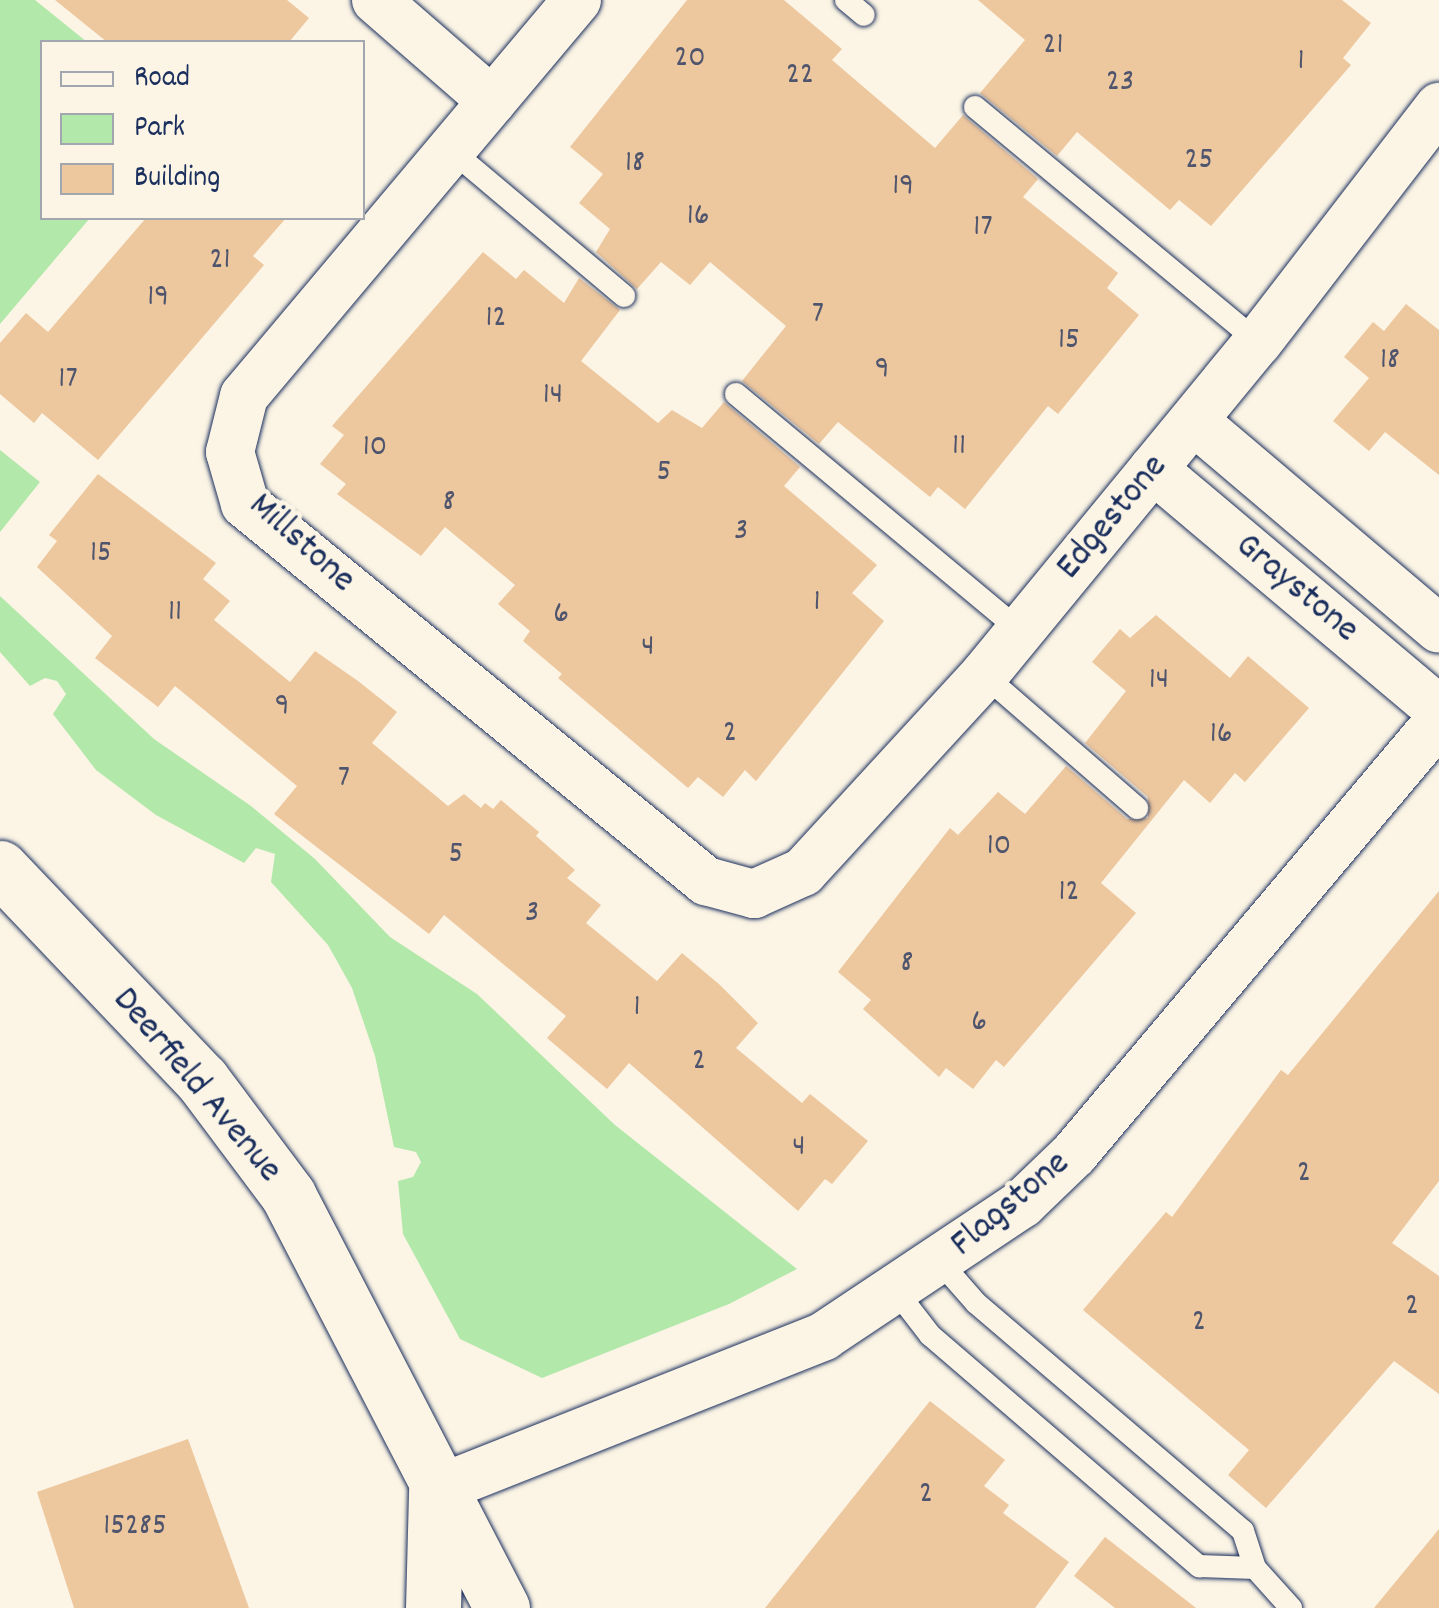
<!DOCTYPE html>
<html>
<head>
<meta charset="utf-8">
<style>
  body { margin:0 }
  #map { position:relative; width:1439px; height:1608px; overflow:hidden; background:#fcf5e5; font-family:Dekko,sans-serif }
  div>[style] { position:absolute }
  .green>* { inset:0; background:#b2e8aa }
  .building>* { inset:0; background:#edc79e }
  .roads { filter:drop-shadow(0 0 2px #1b2f5e) drop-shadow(0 0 2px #1b2f5e) }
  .service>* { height:22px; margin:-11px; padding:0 11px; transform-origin:11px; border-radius:11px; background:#fcf5e5 }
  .minor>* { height:48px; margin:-24px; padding:0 24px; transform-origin:24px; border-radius:24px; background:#fcf5e5 }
  .tertiary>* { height:55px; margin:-27.5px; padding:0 27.5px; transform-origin:27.5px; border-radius:27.5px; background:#fcf5e5 }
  span { translate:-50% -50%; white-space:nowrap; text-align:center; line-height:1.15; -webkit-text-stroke:9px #fcf5e5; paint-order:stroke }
  .number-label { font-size:32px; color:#50556e }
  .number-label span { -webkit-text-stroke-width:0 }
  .street-label { font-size:38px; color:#1b2f5e }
  .legend { position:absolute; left:40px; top:40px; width:325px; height:180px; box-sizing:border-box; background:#fcf5e5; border:2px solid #a2a6af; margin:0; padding:12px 18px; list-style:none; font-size:30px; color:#1b2f5e }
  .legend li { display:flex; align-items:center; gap:20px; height:50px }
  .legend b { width:50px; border:2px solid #a2a6af }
</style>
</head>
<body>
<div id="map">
  <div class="green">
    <i style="clip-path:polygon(0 0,35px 0,87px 42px,42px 42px,42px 218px,90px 218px,0 324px)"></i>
    <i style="clip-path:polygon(0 450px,40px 482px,0 532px)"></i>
    <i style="clip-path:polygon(0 596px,154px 739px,251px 806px,315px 859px,390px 937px,477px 994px,615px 1125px,797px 1269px,729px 1304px,542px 1378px,460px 1339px,403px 1234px,398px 1181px,413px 1177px,421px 1162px,416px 1152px,394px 1147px,375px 1056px,352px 988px,328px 945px,271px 882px,275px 854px,256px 848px,244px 863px,156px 815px,96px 770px,53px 714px,66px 694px,57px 681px,45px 678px,30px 686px,0 652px)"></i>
  </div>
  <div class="building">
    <i style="clip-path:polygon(55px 0,287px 0,309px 18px,289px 42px,107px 42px)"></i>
    <i style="clip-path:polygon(687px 0,784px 0,842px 49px,832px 60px,935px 148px,963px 115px,1038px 179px,1023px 197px,1118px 273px,1107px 288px,1139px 315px,1058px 414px,1048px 406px,965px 509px,938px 487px,930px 497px,838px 422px,819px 444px,742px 381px,786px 326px,710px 262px,690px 285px,661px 262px,637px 289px,596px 252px,610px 229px,579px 203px,603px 174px,570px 147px)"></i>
    <i style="clip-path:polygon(978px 0,1342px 0,1371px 23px,1343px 58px,1351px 65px,1211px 226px,1179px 200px,1170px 210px,1077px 132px,1057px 156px,980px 93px,1025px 40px)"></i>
    <i style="clip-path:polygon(146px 218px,286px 218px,253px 256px,264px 265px,98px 460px,42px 413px,34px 423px,0 394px,0 343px,26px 313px,48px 332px)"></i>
    <i style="clip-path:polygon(483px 252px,516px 279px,524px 270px,564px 303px,579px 278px,620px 310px,581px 361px,658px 423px,672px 410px,702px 428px,724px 402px,800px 467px,784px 486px,877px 565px,852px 593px,884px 621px,756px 781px,745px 770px,723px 797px,698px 777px,688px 788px,558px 678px,562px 674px,523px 641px,530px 631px,498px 604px,515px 585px,445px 527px,421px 556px,337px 494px,346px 484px,320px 464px,344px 435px,332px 426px)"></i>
    <i style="clip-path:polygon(1406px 304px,1439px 330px,1439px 475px,1385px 432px,1369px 451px,1333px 421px,1369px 378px,1344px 357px,1373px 322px,1384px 331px)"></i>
    <i style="clip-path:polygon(98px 474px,216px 563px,203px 579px,230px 601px,214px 620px,290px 682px,315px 651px,358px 681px,397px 712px,372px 743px,448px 806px,464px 794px,481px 808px,485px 803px,493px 809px,501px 800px,539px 832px,536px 836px,575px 870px,567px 878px,601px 905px,586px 923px,657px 981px,682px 953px,720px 985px,758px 1023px,736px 1048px,802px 1103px,810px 1094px,868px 1141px,832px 1184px,825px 1179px,798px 1211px,629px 1063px,607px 1089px,547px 1038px,566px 1016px,444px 915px,429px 934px,274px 814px,297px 786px,175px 686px,158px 707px,95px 658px,112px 636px,37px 567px,57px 541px,49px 535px)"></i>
    <i style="clip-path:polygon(1156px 615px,1230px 678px,1248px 656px,1309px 708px,1245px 782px,1235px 773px,1210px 803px,1184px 780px,1101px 883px,1136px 913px,1004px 1067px,996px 1060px,973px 1089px,946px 1068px,939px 1077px,863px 1009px,871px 1000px,838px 972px,950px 828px,958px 835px,998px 792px,1025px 814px,1066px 766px,1127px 819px,1148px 818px,1148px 797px,1085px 743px,1126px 691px,1092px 662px,1120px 629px,1130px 638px)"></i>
    <i style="clip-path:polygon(1439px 891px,1439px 1181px,1392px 1243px,1439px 1276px,1439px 1394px,1394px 1361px,1266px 1508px,1228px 1475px,1249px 1450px,1083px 1310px,1166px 1212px,1172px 1217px,1281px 1070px,1288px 1075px)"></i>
    <i style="clip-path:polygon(930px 1401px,1005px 1460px,984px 1486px,1009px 1505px,1003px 1513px,1069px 1562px,1035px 1608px,765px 1608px)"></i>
    <i style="clip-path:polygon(188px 1439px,249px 1608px,74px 1608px,37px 1492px)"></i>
    <i style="clip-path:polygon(1439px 1529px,1439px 1608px,1374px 1608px)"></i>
    <i style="clip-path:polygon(1105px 1537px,1196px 1608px,1115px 1608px,1074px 1576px)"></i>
  </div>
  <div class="roads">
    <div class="service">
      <i style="left:846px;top:0;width:23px;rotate:40deg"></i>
      <i style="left:975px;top:107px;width:368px;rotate:39.7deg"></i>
      <i style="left:452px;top:151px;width:225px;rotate:40.1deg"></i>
      <i style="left:736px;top:394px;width:370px;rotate:39.8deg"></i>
      <i style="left:984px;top:675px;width:203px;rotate:41deg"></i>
      <i style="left:941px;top:1263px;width:53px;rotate:48.8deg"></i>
      <i style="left:976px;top:1303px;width:351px;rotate:40.5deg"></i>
      <i style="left:1243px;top:1531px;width:39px;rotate:72deg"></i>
      <i style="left:1255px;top:1568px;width:54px;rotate:48deg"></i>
      <i style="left:896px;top:1291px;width:56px;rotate:52.3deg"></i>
      <i style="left:930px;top:1335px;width:355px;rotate:40.7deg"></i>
      <i style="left:1199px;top:1566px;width:56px;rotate:2deg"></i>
    </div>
    <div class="minor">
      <i style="left:376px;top:0;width:154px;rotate:41deg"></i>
      <i style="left:577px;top:0;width:517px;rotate:130.06deg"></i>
      <i style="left:244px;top:396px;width:58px;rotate:104deg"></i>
      <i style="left:230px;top:452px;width:54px;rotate:73.9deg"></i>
      <i style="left:245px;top:504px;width:596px;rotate:39.28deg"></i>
      <i style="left:706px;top:881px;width:50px;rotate:15.2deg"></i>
      <i style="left:754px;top:894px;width:54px;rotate:-24.2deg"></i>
      <i style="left:803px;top:872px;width:268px;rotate:-47.4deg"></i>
      <i style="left:984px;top:675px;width:431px;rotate:-50.6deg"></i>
      <i style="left:1258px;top:342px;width:297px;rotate:-52.4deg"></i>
      <i style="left:1194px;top:421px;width:321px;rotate:40.3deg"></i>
      <i style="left:1153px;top:469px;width:374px;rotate:40.1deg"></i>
      <i style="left:436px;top:1490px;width:417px;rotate:-21.6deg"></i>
      <i style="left:824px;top:1336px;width:238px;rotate:-33.7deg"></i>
      <i style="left:1022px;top:1204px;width:72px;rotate:-43.9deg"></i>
      <i style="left:1074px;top:1154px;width:566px;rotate:-49.87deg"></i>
    </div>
    <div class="tertiary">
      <i style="left:0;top:868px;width:293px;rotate:46.4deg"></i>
      <i style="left:202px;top:1080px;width:144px;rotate:53.2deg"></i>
      <i style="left:288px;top:1195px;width:465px;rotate:62.6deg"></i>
      <i style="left:433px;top:1608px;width:118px;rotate:-88.5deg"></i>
    </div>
  </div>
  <div class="number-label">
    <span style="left:1053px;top:46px">21</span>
    <span style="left:690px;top:59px">20</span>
    <span style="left:1301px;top:62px">1</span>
    <span style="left:800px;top:76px">22</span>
    <span style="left:1120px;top:83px">23</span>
    <span style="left:1199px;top:161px">25</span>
    <span style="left:635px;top:164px">18</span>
    <span style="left:903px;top:187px">19</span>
    <span style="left:698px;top:217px">16</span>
    <span style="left:983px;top:228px">17</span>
    <span style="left:220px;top:261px">21</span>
    <span style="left:158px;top:298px">19</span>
    <span style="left:818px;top:315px">7</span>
    <span style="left:496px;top:319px">12</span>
    <span style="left:1069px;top:341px">15</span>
    <span style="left:1390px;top:361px">18</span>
    <span style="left:882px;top:370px">9</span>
    <span style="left:68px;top:380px">17</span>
    <span style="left:553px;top:396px">14</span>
    <span style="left:959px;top:447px">11</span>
    <span style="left:375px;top:448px">10</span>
    <span style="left:664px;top:473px">5</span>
    <span style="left:449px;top:503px">8</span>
    <span style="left:741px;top:532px">3</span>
    <span style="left:101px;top:554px">15</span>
    <span style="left:817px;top:603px">1</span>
    <span style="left:175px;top:613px">11</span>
    <span style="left:561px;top:615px">6</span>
    <span style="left:648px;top:648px">4</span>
    <span style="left:1159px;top:681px">14</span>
    <span style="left:282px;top:707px">9</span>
    <span style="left:730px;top:734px">2</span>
    <span style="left:1221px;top:735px">16</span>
    <span style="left:344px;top:779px">7</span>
    <span style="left:999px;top:847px">10</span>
    <span style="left:456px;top:855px">5</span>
    <span style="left:1069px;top:893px">12</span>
    <span style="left:532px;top:914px">3</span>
    <span style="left:907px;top:964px">8</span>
    <span style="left:637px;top:1008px">1</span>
    <span style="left:979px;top:1023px">6</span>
    <span style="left:699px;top:1062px">2</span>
    <span style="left:799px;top:1148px">4</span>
    <span style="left:1304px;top:1174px">2</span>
    <span style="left:1412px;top:1307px">2</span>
    <span style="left:1199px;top:1323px">2</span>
    <span style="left:926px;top:1495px">2</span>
    <span style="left:135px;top:1527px">15285</span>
  </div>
  <div class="street-label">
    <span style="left:1113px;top:518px;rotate:-50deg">Edgestone</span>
    <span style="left:301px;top:544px;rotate:42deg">Millstone</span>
    <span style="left:1296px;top:589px;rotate:40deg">Graystone</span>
    <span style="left:196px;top:1086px;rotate:50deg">Deerfield Avenue</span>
    <span style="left:1011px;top:1205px;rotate:-40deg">Flagstone</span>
  </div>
  <ul class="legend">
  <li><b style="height:12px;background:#fcf5e5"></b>Road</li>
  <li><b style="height:28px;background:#b2e8aa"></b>Park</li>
  <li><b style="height:28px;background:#edc79e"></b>Building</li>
  </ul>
</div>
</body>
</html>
